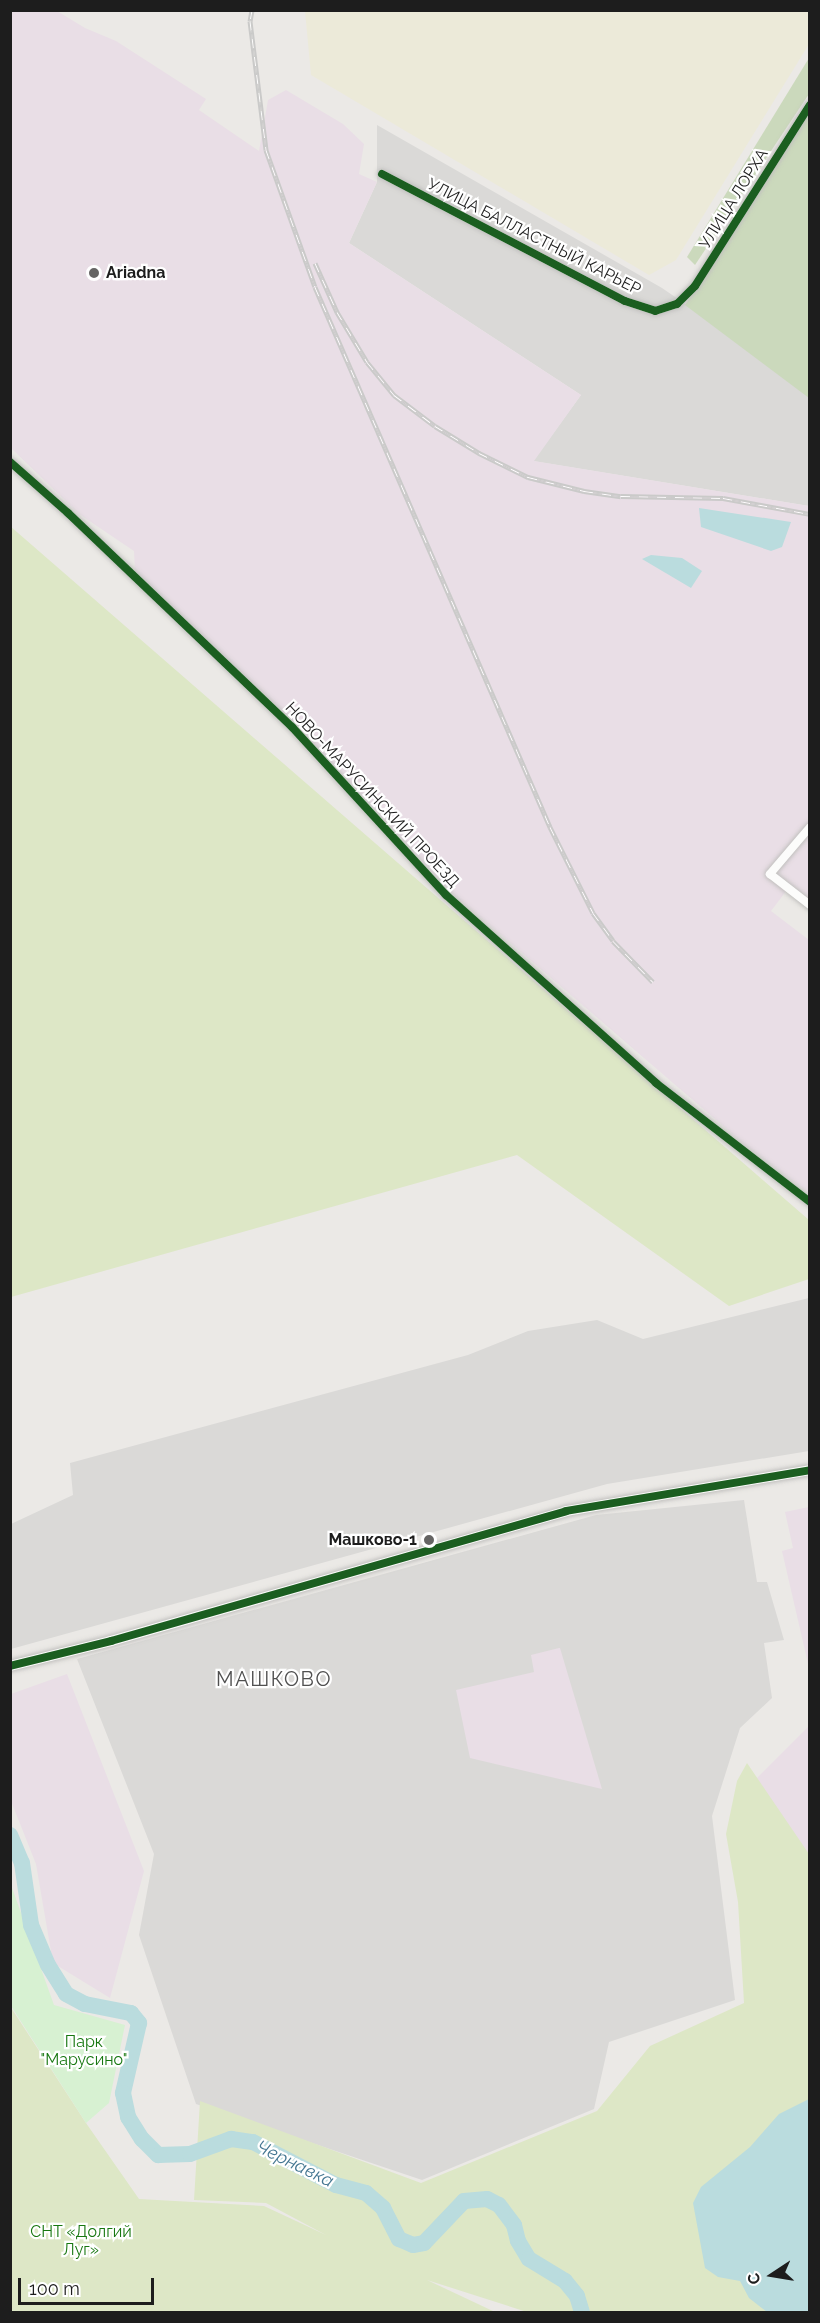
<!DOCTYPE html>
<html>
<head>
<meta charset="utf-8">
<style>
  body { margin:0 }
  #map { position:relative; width:820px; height:2323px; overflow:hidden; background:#ebe9e6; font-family:Raleway,sans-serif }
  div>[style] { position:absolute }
  .residential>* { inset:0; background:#dad9d7 }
  .industrial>* { inset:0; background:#e9dee6 }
  .farmland>* { inset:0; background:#ecead9 }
  .grass>* { inset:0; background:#dde7c6 }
  .forest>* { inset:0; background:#cbd9bc }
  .park>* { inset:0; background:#d7f1d2 }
  .water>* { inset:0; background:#badcde }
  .river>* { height:16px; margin:-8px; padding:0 8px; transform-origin:8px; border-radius:8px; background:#badcde }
  .roads { filter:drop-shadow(0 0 2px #c1c0be) drop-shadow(0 0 2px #c1c0be) }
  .minor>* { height:8px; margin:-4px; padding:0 4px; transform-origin:4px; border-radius:4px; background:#fcfcfb }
  .tertiary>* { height:10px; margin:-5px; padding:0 5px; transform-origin:5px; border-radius:5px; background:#fcfcfb }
  .rail>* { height:5px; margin-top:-2.5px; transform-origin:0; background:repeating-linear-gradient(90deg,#fff 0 9px,#cacac9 0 18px); box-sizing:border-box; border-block:2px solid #cacac9 }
  .cycleway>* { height:8px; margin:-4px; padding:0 4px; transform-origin:4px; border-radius:4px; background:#1b5e20 }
  .dots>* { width:16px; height:16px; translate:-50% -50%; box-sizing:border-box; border:3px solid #fff; border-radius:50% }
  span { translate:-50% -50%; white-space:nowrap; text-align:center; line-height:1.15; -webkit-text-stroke:4.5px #fff; paint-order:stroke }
  .street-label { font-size:16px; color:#1d1d1d }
  .poi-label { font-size:16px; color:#1d1d1d; font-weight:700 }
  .left { translate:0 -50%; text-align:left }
  .right { translate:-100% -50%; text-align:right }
  .park-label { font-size:16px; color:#177710 }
  .water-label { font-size:18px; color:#457792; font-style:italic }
  .quarter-label { font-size:20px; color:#505050; letter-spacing:1.5px }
  .frame { position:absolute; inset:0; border:12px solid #1d1d1d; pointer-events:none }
  .north { position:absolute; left:742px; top:2245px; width:60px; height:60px; -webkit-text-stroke:4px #fff; paint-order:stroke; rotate:258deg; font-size:16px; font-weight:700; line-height:24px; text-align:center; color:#1d1d1d }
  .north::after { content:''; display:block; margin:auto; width:21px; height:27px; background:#1d1d1d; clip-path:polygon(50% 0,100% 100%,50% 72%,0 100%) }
  .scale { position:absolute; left:18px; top:2278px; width:136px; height:27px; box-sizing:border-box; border:3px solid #1d1d1d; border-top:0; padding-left:8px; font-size:18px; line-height:21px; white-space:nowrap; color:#1d1d1d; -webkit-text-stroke:4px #fff; paint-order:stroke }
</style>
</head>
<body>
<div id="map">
  <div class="residential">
    <i style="clip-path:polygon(377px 125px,662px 288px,809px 389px,809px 506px,533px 461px,581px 395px,349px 243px,377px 182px)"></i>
    <i style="clip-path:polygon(809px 1298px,809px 1451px,607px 1484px,11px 1649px,11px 1524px,73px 1495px,70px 1463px,468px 1355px,528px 1331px,597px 1320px,643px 1339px)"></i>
    <i style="clip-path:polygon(744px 1500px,757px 1582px,767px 1582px,784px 1640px,764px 1643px,772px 1698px,740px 1728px,712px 1816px,735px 2000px,609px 2042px,594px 2109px,422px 2180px,196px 2104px,139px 1935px,154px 1854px,77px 1659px,596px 1515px)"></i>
  </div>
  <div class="industrial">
    <i style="clip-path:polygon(10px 11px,57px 11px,85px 28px,116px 41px,206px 99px,199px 110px,259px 151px,268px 100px,286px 90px,343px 124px,364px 144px,359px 174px,377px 182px,349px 243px,581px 395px,534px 461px,809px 506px,809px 907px,787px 890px,771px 911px,809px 940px,809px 1193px,744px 1144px,450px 891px,295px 723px,135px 572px,134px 551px,79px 514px,11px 448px)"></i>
    <i style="clip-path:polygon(809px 1507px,810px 1507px,809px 1668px,782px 1551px,793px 1548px,785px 1512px)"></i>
    <i style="clip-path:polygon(559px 1648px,560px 1648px,602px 1789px,470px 1758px,456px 1690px,534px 1672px,531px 1655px)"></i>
    <i style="clip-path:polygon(67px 1674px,144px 1871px,110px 1998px,53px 1963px,36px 1864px,11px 1801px,11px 1694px)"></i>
    <i style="clip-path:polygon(809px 1726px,809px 1857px,756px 1779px)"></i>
  </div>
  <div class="farmland">
    <i style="clip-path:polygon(305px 11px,809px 11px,809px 44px,676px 260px,649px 275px,311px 75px)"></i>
  </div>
  <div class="grass">
    <i style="clip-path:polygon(10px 526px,809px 1220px,809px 1279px,729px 1306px,517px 1155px,11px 1297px)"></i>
    <i style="clip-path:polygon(747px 1763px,809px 1854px,809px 2312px,527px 2312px,427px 2280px,495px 2312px,11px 2312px,10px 2006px,86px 2123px,139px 2199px,264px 2206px,326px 2235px,266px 2203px,194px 2200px,200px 2101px,421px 2183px,597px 2111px,650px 2046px,744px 2003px,738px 1902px,726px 1834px,737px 1781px)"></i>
  </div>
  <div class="forest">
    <i style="clip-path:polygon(809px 58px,809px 94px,695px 265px,687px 257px)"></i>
    <i style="clip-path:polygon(809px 114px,809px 398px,685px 305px)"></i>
  </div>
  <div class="park">
    <i style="clip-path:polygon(11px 1885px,54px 2005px,125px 2025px,109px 2103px,86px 2123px,11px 2006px)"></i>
  </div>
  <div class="water">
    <i style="clip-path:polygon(699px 508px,791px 522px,782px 547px,771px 551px,701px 527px)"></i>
    <i style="clip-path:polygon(651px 555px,682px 558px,702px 571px,691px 588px,642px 559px)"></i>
    <i style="clip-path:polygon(809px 2099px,809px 2312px,767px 2312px,749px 2298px,740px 2281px,718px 2277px,705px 2268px,693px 2203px,701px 2187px,750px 2147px,779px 2114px)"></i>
  </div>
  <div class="river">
    <i style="left:10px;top:1835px;width:30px;rotate:67deg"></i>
    <i style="left:22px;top:1863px;width:63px;rotate:81.7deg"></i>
    <i style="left:31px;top:1925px;width:43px;rotate:67deg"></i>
    <i style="left:48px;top:1965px;width:34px;rotate:58deg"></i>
    <i style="left:66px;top:1994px;width:21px;rotate:28deg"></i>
    <i style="left:85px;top:2004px;width:47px;rotate:11.1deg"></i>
    <i style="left:131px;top:2013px;width:13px;rotate:51deg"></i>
    <i style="left:139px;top:2023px;width:72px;rotate:102.9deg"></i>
    <i style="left:123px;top:2093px;width:25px;rotate:78deg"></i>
    <i style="left:128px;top:2117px;width:26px;rotate:58deg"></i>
    <i style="left:142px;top:2139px;width:23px;rotate:45deg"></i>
    <i style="left:158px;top:2155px;width:32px;rotate:-2deg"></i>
    <i style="left:190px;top:2154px;width:44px;rotate:-20.1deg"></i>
    <i style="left:231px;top:2139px;width:22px;rotate:8deg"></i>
    <i style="left:253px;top:2142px;width:93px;rotate:27.4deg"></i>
    <i style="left:336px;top:2185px;width:31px;rotate:15deg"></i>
    <i style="left:366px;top:2193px;width:23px;rotate:41deg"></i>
    <i style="left:383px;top:2208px;width:35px;rotate:63deg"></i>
    <i style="left:399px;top:2239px;width:15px;rotate:23deg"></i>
    <i style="left:413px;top:2245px;width:11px;rotate:-10deg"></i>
    <i style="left:424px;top:2243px;width:58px;rotate:-46.4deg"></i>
    <i style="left:464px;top:2201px;width:23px;rotate:-5deg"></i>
    <i style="left:487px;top:2199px;width:13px;rotate:27deg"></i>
    <i style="left:499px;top:2205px;width:25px;rotate:53deg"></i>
    <i style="left:514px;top:2225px;width:16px;rotate:76deg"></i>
    <i style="left:518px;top:2241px;width:21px;rotate:59deg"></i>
    <i style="left:529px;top:2259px;width:42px;rotate:31.4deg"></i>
    <i style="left:565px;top:2281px;width:19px;rotate:51deg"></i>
    <i style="left:577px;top:2296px;width:17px;rotate:73deg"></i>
  </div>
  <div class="roads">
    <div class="minor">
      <i style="left:382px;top:174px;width:274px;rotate:27.6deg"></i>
      <i style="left:625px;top:301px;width:32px;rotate:18deg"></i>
      <i style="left:655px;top:311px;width:23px;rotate:-18deg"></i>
      <i style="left:677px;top:304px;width:25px;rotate:-45deg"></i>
      <i style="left:695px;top:286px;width:214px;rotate:-57.6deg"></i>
      <i style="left:10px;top:462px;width:77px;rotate:41.3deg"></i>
      <i style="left:68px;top:513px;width:310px;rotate:43.7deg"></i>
      <i style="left:292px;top:727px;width:228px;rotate:47.5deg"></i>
      <i style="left:446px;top:895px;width:282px;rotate:41.8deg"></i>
      <i style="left:656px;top:1083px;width:195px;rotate:37.7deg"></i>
      <i style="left:810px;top:827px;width:62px;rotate:130.4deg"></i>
      <i style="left:770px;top:874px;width:51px;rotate:37.8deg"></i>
    </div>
    <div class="tertiary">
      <i style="left:10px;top:1666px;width:104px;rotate:-13.9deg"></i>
      <i style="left:111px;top:1641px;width:473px;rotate:-15.9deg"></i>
      <i style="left:566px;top:1511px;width:247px;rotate:-9.5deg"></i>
    </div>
  </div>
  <div class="rail">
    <i style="left:252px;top:10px;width:11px;rotate:100deg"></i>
    <i style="left:250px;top:21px;width:130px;rotate:82.9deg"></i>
    <i style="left:266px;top:150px;width:145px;rotate:70.3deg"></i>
    <i style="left:315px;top:287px;width:589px;rotate:66.48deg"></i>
    <i style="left:550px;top:827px;width:96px;rotate:63.4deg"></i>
    <i style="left:593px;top:913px;width:34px;rotate:54deg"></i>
    <i style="left:613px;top:941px;width:57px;rotate:45.7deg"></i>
    <i style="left:315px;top:263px;width:54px;rotate:65.8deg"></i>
    <i style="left:337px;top:312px;width:58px;rotate:59deg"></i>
    <i style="left:367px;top:362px;width:43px;rotate:50.7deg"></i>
    <i style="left:394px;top:395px;width:51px;rotate:37.1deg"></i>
    <i style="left:435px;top:426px;width:52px;rotate:31.5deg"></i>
    <i style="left:479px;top:453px;width:55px;rotate:26.1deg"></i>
    <i style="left:528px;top:477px;width:58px;rotate:14deg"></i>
    <i style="left:584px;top:491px;width:37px;rotate:8deg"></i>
    <i style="left:621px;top:496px;width:102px;rotate:1.1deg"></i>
    <i style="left:723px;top:498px;width:88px;rotate:10.4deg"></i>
  </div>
  <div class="cycleway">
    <i style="left:382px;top:174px;width:274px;rotate:27.6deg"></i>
    <i style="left:625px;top:301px;width:32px;rotate:18deg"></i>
    <i style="left:655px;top:311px;width:23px;rotate:-18deg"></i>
    <i style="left:677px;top:304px;width:25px;rotate:-45deg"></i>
    <i style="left:695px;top:286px;width:214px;rotate:-57.6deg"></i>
    <i style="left:10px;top:462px;width:77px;rotate:41.3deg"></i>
    <i style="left:68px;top:513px;width:310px;rotate:43.7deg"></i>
    <i style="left:292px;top:727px;width:228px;rotate:47.5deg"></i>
    <i style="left:446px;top:895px;width:282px;rotate:41.8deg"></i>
    <i style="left:656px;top:1083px;width:195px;rotate:37.7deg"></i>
    <i style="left:10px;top:1666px;width:104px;rotate:-13.9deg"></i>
    <i style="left:111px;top:1641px;width:473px;rotate:-15.9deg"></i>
    <i style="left:566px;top:1511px;width:247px;rotate:-9.5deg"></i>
  </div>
  <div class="dots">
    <i style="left:94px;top:273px;background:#656463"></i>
    <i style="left:429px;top:1540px;background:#656463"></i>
  </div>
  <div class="street-label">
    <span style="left:734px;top:199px;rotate:-58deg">УЛИЦА ЛОРХА</span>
    <span style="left:534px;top:237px;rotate:27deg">УЛИЦА БАЛЛАСТНЫЙ КАРЬЕР</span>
    <span style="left:372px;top:795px;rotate:47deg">НОВО-МАРУСИНСКИЙ ПРОЕЗД</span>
  </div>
  <div class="poi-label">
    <span class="left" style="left:106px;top:273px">Ariadna</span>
    <span class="right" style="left:417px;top:1540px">Машково-1</span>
  </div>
  <div class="park-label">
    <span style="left:84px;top:2051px">Парк<br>"Марусино"</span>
    <span style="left:81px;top:2241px">СНТ «Долгий<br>Луг»</span>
  </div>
  <div class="water-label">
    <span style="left:295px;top:2164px;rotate:26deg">Чернавка</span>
  </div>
  <div class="quarter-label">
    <span style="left:274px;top:1679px">МАШКОВО</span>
  </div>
  <div class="frame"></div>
  <div class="north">С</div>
  <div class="scale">100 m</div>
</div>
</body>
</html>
